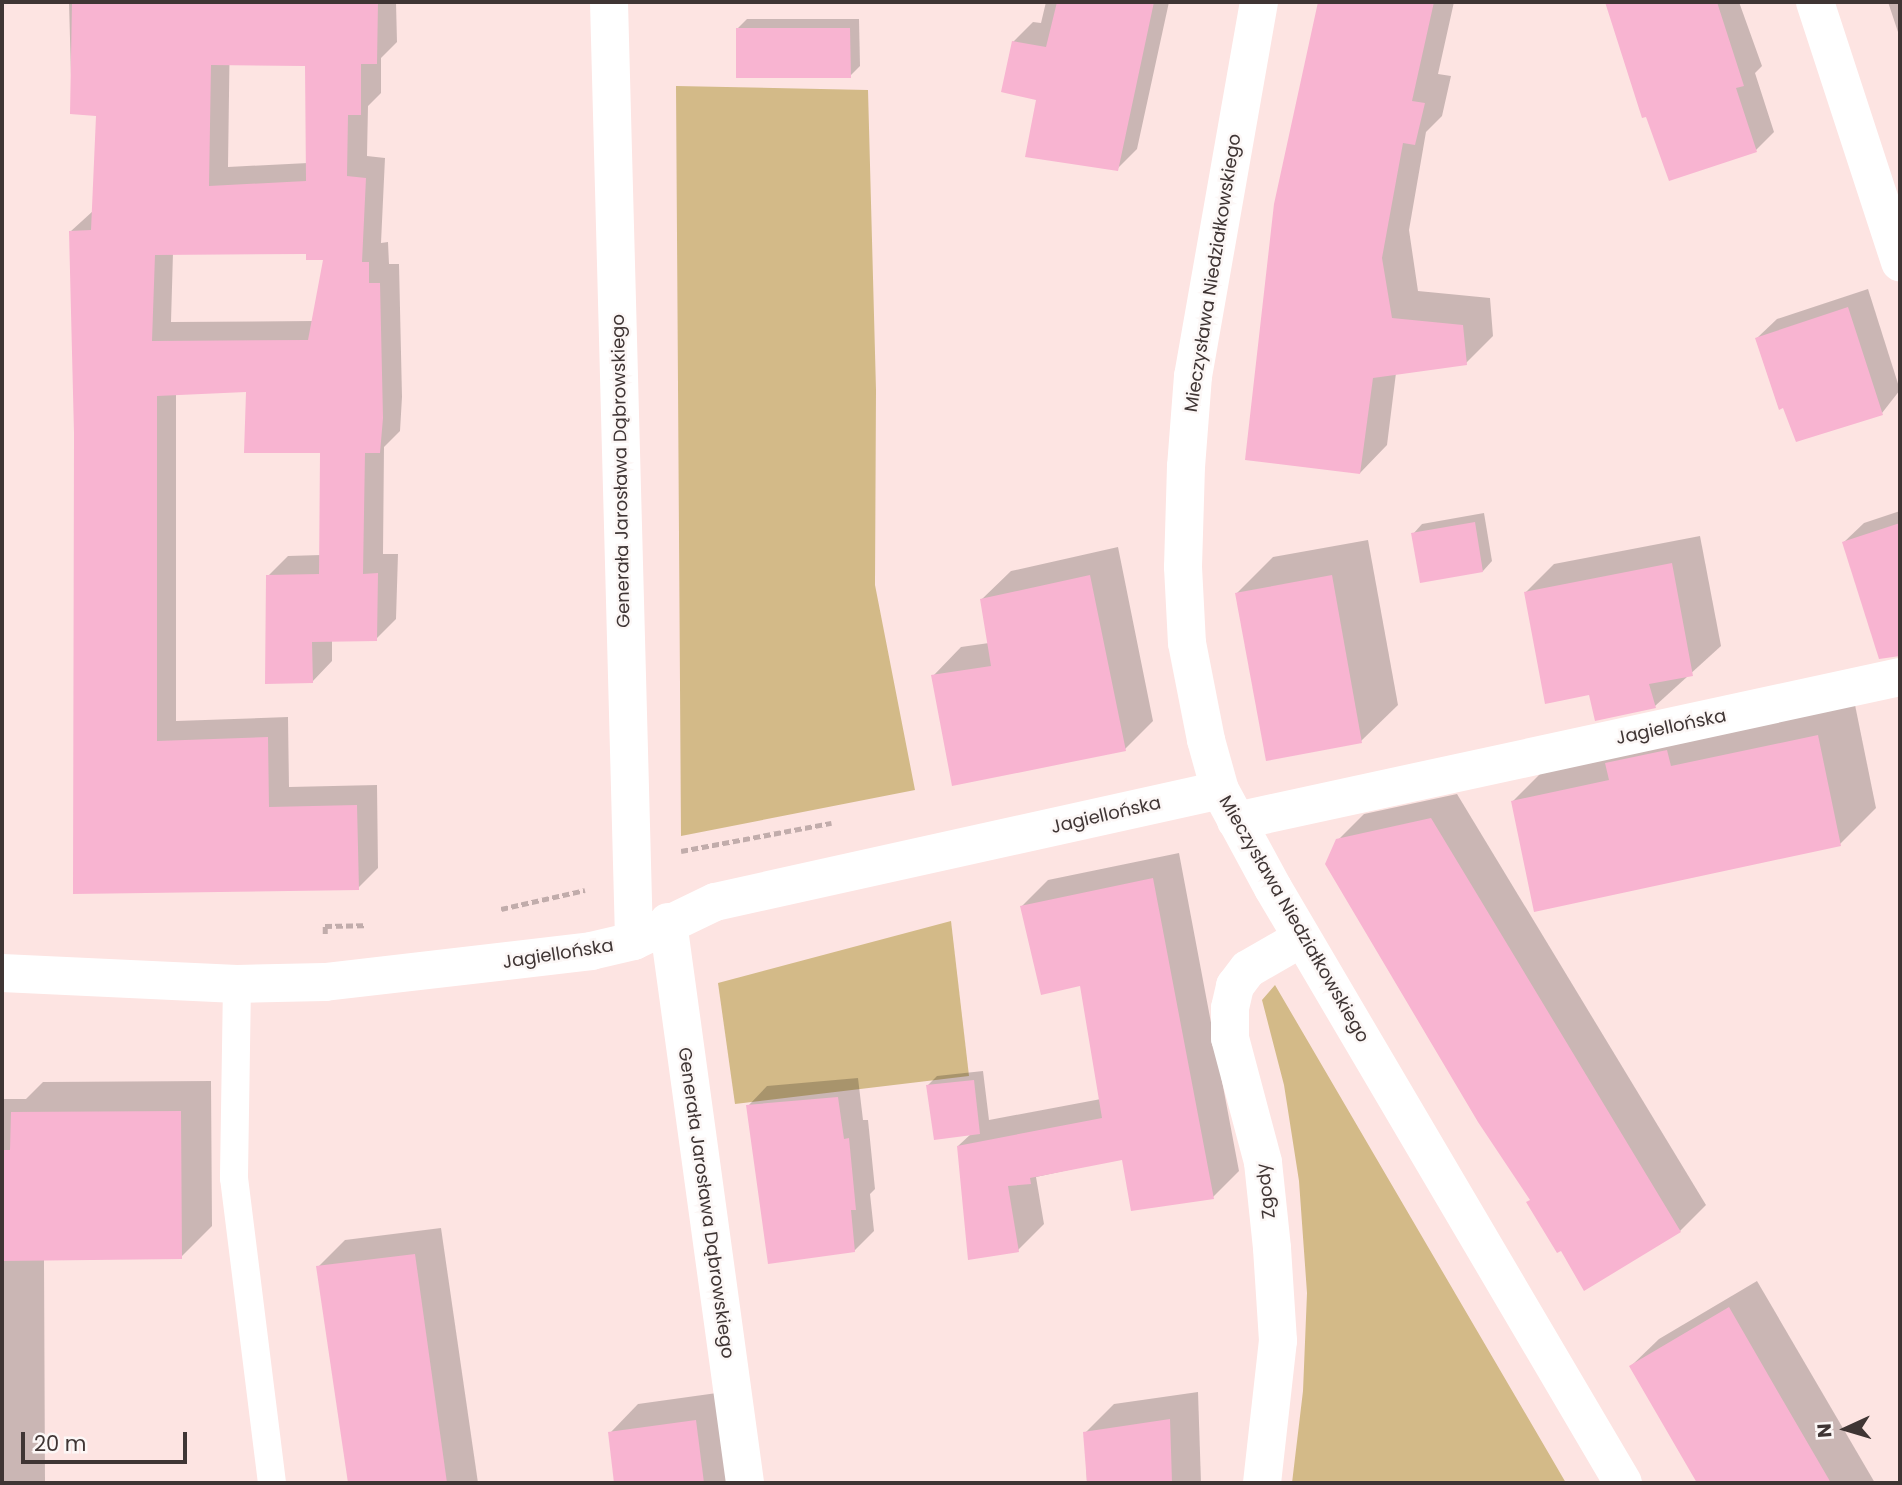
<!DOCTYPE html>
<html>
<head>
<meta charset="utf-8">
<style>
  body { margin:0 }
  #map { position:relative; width:1902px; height:1485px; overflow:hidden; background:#fde4e2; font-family:Poppins,sans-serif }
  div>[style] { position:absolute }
  .green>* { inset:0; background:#d3ba88 }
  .shadow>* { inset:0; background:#0003 }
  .building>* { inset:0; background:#f8b4d1 }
  .path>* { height:4.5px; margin-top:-2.25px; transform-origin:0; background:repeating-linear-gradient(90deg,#c1acab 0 7px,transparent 0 10.5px) }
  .service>* { height:28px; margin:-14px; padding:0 14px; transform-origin:14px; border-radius:14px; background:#fff }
  .minor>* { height:38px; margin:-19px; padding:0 19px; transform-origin:19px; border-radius:19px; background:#fff }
  .tertiary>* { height:38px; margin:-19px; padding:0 19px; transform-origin:19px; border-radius:19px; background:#fff }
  span { translate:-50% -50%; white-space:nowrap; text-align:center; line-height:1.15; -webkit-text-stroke:5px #fcf7f6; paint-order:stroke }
  .street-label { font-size:18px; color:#3f3534 }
  .frame { position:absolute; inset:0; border:4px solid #3f3534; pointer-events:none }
  .north { position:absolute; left:1811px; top:1394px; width:70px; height:70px; -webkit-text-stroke:5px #fcf7f6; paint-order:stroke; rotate:266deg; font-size:19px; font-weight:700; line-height:28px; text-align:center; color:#3f3534 }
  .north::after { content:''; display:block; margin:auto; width:24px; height:32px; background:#3f3534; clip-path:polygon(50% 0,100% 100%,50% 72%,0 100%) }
  .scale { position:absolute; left:21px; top:1432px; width:166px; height:32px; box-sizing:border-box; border:4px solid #3f3534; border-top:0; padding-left:9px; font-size:21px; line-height:24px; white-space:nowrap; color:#3f3534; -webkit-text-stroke:5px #fcf7f6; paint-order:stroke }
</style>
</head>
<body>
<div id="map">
  <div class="green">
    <i style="clip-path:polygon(676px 86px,868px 90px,876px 390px,875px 585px,915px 790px,681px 836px)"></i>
    <i style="clip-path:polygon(951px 921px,969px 1076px,735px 1104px,718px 983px)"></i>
    <i style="clip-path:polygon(1275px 985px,1566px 1483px,1292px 1483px,1303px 1391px,1307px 1293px,1299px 1181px,1284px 1085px,1262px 1000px)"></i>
  </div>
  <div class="shadow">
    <i style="clip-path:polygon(evenodd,69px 2px,177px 2px,177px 24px,230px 23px,228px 167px,308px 163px,307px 64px,268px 63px,268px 2px,396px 2px,397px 42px,381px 58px,381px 93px,368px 106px,367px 156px,385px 158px,381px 243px,388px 242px,389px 264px,399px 264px,402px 397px,400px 431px,384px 447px,383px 554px,398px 554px,396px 619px,376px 639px,332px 640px,332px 661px,312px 682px,268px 576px,288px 556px,321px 555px,322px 452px,248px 390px,176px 393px,176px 721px,288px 717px,289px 787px,377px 785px,378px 868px,358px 888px,74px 893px,76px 433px,71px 231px,93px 211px,98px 114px,72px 113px,69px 2px,308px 252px,325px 259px,314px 321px,171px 322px,173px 253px,308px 252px)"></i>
    <i style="clip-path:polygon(1046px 2px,1169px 2px,1137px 149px,1117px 169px,1038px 99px,1013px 42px,1033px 22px,1041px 23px)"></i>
    <i style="clip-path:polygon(1320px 2px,1454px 2px,1438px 74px,1451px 76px,1442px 116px,1426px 132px,1409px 230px,1418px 291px,1490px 298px,1493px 336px,1466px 363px,1396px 373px,1387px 445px,1360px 473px,1276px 205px)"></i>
    <i style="clip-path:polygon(1607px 2px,1739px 2px,1762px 66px,1755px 73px,1774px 132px,1756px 150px,1643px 116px)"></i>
    <i style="clip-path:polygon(1888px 2px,1900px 2px,1900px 38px)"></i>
    <i style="clip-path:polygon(747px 19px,859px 19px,860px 66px,850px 76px,737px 29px)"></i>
    <i style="clip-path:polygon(1868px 289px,1900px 390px,1882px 413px,1757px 338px,1777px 319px)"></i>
    <i style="clip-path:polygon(1900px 511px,1900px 635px,1876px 643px,1844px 542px,1864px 523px)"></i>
    <i style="clip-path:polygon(1484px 513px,1492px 561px,1483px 571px,1413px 534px,1422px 524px)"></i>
    <i style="clip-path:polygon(1700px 536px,1721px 646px,1655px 706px,1590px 693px,1526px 592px,1554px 564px)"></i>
    <i style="clip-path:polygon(1368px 540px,1398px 705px,1361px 741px,1237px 593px,1273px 557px)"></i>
    <i style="clip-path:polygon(1118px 547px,1153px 721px,1125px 749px,933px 676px,961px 647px,989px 643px,982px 599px,1011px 571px)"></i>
    <i style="clip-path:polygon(1854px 700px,1876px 808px,1840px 844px,1512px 802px,1549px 765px)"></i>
    <i style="clip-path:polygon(1457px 794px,1706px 1205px,1680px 1231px,1532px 1199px,1338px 840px,1364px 814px)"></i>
    <i style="clip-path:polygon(1179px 853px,1239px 1171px,1213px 1197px,1123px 1158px,1036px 1177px,1044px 1224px,1018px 1250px,958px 1146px,972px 1133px,928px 1085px,937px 1076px,983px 1071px,989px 1120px,1101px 1099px,1082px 984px,1022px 906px,1048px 880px)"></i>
    <i style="clip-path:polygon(858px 1078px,863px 1120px,868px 1120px,875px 1189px,870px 1194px,874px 1231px,854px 1251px,748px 1106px,767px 1086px)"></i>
    <i style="clip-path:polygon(211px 1081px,212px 1226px,181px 1257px,44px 1259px,45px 1483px,2px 1483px,2px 1099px,26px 1099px,43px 1082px)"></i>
    <i style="clip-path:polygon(441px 1228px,478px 1483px,351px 1483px,318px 1267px,345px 1240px)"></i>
    <i style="clip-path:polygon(1757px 1281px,1875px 1483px,1699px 1483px,1631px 1366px,1659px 1339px)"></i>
    <i style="clip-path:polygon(724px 1392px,735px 1483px,616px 1483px,610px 1433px,638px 1404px)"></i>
    <i style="clip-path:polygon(1198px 1392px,1201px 1483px,1087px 1483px,1085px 1433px,1114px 1404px)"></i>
  </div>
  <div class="building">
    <i style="clip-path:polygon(evenodd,72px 2px,378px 2px,377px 64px,361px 64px,361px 115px,348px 115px,347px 176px,366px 178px,362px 262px,369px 262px,369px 283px,380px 283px,383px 418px,380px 453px,365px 453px,363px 574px,378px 573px,377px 641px,312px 642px,313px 683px,265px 684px,266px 575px,319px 574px,320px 453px,244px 453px,246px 392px,157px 396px,157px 741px,268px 737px,269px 807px,357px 805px,359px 890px,73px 894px,74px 433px,69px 231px,91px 230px,96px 116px,70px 114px,72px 2px,211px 65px,305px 66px,306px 181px,209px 186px,211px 65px,72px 2px,306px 254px,306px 260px,323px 260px,308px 340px,152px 341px,155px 255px,306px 254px)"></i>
    <i style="clip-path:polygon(1057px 2px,1154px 2px,1118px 171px,1025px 157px,1036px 100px,1001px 92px,1012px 41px,1046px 47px)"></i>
    <i style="clip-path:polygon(1318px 2px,1434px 2px,1412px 101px,1425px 103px,1415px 145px,1403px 143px,1382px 258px,1392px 318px,1463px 325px,1467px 365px,1373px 378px,1360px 474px,1245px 460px,1274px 204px)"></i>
    <i style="clip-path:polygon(1605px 2px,1717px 2px,1744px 86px,1736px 88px,1757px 152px,1669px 181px,1646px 117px,1642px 118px)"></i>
    <i style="clip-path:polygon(736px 28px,850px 28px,851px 78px,736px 78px)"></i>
    <i style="clip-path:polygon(1848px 307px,1883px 415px,1796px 442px,1783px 408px,1779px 410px,1755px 338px)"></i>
    <i style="clip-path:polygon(1475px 522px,1483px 572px,1420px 583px,1411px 533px)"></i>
    <i style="clip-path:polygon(1900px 523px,1900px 656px,1879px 659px,1842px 542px)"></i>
    <i style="clip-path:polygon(1672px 563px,1693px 676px,1649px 684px,1656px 708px,1595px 721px,1589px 695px,1545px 704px,1524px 592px)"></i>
    <i style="clip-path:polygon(1090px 575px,1126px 751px,952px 786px,931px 675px,991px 666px,980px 599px)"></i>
    <i style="clip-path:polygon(1332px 575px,1362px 743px,1266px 761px,1235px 593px)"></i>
    <i style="clip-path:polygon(1818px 735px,1841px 846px,1534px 912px,1511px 801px,1609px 780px,1605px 763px,1667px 750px,1671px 766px)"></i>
    <i style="clip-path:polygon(1431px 818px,1681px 1232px,1584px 1291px,1561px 1251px,1557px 1253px,1526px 1202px,1530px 1200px,1478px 1122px,1325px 864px,1336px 839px)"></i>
    <i style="clip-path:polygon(1153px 878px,1214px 1199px,1131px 1211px,1122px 1160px,1030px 1178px,1031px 1184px,1008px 1186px,1019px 1252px,968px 1260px,957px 1146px,1102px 1118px,1080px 986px,1041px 995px,1020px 906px)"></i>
    <i style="clip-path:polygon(974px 1080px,980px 1134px,934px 1140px,926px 1085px)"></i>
    <i style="clip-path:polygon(838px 1097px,844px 1139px,849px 1138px,856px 1210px,851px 1210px,855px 1252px,768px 1264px,746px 1105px)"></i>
    <i style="clip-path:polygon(181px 1111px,182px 1259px,2px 1261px,2px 1150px,10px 1150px,11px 1112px)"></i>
    <i style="clip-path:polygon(415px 1254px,447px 1483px,348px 1483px,316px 1266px)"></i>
    <i style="clip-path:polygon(1729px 1307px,1778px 1392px,1831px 1483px,1697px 1483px,1629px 1366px)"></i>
    <i style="clip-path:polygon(1170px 1419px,1172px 1483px,1087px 1483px,1083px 1432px)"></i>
    <i style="clip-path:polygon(696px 1420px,704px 1483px,614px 1483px,608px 1432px)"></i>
  </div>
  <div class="path">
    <i style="left:681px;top:851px;width:153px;rotate:-10.6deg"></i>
    <i style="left:501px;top:909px;width:86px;rotate:-12.7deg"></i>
    <i style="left:325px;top:934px;width:8px;rotate:-90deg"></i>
    <i style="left:325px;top:926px;width:39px;rotate:-1deg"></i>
  </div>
  <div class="service">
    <i style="left:237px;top:984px;width:194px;rotate:90.9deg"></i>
    <i style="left:234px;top:1178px;width:307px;rotate:82.9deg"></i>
  </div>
  <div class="minor">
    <i style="left:609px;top:2px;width:939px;rotate:88.47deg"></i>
    <i style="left:1815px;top:2px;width:274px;rotate:71.9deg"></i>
    <i style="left:1236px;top:821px;width:679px;rotate:-12.24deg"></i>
    <i style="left:668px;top:922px;width:566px;rotate:82.18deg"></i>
    <i style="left:2px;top:973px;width:235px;rotate:2.7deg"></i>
    <i style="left:237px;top:984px;width:88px;rotate:-1.3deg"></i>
    <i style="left:325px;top:982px;width:268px;rotate:-6.6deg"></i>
    <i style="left:591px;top:951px;width:44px;rotate:-13.1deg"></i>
    <i style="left:634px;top:941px;width:90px;rotate:-25.7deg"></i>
    <i style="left:715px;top:902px;width:517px;rotate:-12.5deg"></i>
    <i style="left:1262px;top:1483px;width:143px;rotate:-83.6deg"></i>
    <i style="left:1278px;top:1341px;width:93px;rotate:-93.7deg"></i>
    <i style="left:1272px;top:1248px;width:86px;rotate:-96deg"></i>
    <i style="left:1263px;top:1162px;width:128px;rotate:-104.9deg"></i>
    <i style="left:1230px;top:1038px;width:30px;rotate:-90deg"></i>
    <i style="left:1230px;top:1008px;width:23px;rotate:-77deg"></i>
    <i style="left:1235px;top:986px;width:21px;rotate:-53deg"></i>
    <i style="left:1248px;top:969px;width:62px;rotate:-29.9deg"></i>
  </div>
  <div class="tertiary">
    <i style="left:1259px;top:2px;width:380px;rotate:100deg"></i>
    <i style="left:1193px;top:376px;width:90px;rotate:94.4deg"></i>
    <i style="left:1186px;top:466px;width:101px;rotate:91.7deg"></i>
    <i style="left:1183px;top:567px;width:76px;rotate:87deg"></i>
    <i style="left:1187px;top:643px;width:99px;rotate:78.9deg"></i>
    <i style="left:1206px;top:740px;width:52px;rotate:74.4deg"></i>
    <i style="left:1220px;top:790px;width:111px;rotate:61.6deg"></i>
    <i style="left:1273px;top:888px;width:690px;rotate:59.53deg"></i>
  </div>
  <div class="street-label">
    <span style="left:1213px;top:273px;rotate:-81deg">Mieczysława Niedziałkowskiego</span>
    <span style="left:621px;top:471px;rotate:-91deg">Generała Jarosława Dąbrowskiego</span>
    <span style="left:1671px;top:727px;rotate:-12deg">Jagiellońska</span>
    <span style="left:1106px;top:815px;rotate:-13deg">Jagiellońska</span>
    <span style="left:1294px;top:919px;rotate:60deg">Mieczysława Niedziałkowskiego</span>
    <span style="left:558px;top:954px;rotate:-9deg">Jagiellońska</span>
    <span style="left:1266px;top:1191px;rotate:-97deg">Zgody</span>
    <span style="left:706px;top:1203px;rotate:82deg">Generała Jarosława Dąbrowskiego</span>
  </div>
  <div class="frame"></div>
  <div class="north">N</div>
  <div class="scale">20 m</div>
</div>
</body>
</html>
